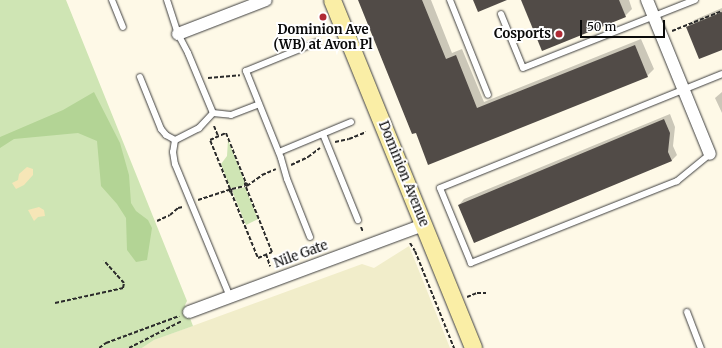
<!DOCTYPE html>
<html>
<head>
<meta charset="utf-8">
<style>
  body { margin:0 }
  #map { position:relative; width:722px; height:348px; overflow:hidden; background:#fef9e7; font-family:Merriweather,serif }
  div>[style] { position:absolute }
  .farmland>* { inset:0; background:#f1edca }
  .green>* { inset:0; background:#cfe5b4 }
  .forest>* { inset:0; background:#b3d495 }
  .sand>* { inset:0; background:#f6e6b7 }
  .shadow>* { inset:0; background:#0003 }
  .building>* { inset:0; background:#514b47 }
  .path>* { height:2px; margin-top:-1px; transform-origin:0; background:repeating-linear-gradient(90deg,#2c2c2c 0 4px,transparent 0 6px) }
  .roads { filter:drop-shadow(0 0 1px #3d3d3d) drop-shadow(0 0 1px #3d3d3d) }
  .lane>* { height:6px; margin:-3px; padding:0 3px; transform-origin:3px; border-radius:3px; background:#fff }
  .street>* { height:12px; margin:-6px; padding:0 6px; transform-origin:6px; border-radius:6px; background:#fff }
  .secondary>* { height:17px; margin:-8.5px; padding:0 8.5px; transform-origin:8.5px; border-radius:8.5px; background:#faeea6 }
  .dots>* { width:11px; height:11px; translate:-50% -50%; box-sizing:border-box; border:2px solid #fff; border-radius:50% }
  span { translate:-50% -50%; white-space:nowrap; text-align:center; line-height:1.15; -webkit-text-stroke:4px #fff; paint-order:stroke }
  .poi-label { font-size:13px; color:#0a0a0a; font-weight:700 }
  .right { translate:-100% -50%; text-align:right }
  .street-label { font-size:13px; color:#0a0a0a }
  .scale { position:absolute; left:580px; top:20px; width:85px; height:18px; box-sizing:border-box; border:2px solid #0a0a0a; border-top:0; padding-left:5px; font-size:12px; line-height:14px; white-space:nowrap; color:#0a0a0a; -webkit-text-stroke:3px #fff; paint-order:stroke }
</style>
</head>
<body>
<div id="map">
  <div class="farmland">
    <i style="clip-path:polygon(409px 246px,450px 348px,142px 348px,154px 340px,362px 264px,374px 268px)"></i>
  </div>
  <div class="green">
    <i style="clip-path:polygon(0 0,66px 0,187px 301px,185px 305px,193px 326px,154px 340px,142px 348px,0 348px)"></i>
    <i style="clip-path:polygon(228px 140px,245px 182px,243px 186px,239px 187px,230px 188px,221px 164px,227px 156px)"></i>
    <i style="clip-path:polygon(245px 187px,258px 219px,246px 225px,233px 193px,233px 190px)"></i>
  </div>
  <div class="forest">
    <i style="clip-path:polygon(94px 92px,120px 143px,129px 175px,131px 203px,136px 211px,148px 220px,152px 228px,147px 260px,136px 262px,127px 250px,126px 218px,117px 204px,101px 186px,97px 141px,78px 133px,14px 139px,0 148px,0 137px,63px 110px)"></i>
  </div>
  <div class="sand">
    <i style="clip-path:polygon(27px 167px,33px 169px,33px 175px,24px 185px,16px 189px,12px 183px,18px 180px,19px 174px)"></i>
    <i style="clip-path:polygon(39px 207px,44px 210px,45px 216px,38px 217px,34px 221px,28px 210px)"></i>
  </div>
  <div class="shadow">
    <i style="clip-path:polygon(359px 0,431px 0,452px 53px,462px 49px,484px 102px,641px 39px,654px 69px,647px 76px,416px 132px)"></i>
    <i style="clip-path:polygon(522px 0,629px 0,632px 9px,625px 16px)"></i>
    <i style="clip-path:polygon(722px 8px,722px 49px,687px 27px,694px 20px)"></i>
    <i style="clip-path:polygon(722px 92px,722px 113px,715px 98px)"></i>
    <i style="clip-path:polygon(670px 114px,675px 127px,673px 146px,677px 155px,671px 161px,459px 205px,464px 199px)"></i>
  </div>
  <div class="building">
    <i style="clip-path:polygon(358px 0,422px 0,446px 59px,456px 55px,477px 108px,635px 45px,648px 77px,428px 165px,416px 133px,412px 134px)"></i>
    <i style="clip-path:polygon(473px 0,507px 0,478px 12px)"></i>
    <i style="clip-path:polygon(521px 0,619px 0,626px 17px,542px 51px)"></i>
    <i style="clip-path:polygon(722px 12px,722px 50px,699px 59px,686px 27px)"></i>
    <i style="clip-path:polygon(664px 119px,670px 133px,668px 152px,672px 161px,474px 243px,458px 205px)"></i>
  </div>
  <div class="path">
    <i style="left:672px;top:31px;width:54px;rotate:-21.8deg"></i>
    <i style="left:208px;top:78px;width:32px;rotate:-5deg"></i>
    <i style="left:214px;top:126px;width:11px;rotate:68deg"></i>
    <i style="left:335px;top:142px;width:14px;rotate:-12deg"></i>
    <i style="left:349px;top:139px;width:18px;rotate:-22deg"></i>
    <i style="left:291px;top:165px;width:19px;rotate:-25deg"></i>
    <i style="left:308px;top:157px;width:15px;rotate:-37deg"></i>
    <i style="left:248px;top:185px;width:3px;rotate:-135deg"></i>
    <i style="left:246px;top:183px;width:2px;rotate:153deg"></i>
    <i style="left:244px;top:184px;width:4px;rotate:34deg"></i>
    <i style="left:247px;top:186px;width:19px;rotate:-36deg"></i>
    <i style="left:262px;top:175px;width:15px;rotate:-23deg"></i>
    <i style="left:230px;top:189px;width:53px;rotate:-112.2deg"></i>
    <i style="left:210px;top:140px;width:17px;rotate:-24deg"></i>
    <i style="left:226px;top:133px;width:54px;rotate:68.2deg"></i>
    <i style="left:232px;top:189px;width:13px;rotate:-13deg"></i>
    <i style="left:231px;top:192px;width:2px;rotate:-63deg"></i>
    <i style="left:232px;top:190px;width:3px;rotate:-162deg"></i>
    <i style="left:229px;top:189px;width:2px;rotate:90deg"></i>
    <i style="left:229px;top:191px;width:2px;rotate:27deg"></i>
    <i style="left:231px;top:192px;width:71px;rotate:67.8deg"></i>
    <i style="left:258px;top:258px;width:15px;rotate:-23deg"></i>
    <i style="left:272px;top:252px;width:70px;rotate:-111.8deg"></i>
    <i style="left:198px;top:200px;width:33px;rotate:-18deg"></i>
    <i style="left:157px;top:221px;width:14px;rotate:-25deg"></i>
    <i style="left:170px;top:215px;width:11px;rotate:-41deg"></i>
    <i style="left:178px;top:208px;width:5px;rotate:-11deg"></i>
    <i style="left:361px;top:227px;width:5px;rotate:68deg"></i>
    <i style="left:410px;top:243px;width:9px;rotate:58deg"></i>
    <i style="left:415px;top:251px;width:105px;rotate:68.1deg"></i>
    <i style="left:313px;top:244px;width:5px;rotate:68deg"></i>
    <i style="left:266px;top:254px;width:13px;rotate:72deg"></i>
    <i style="left:467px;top:297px;width:11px;rotate:-22deg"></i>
    <i style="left:477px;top:293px;width:9px"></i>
    <i style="left:55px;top:303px;width:70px;rotate:-12.4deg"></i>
    <i style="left:123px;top:288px;width:5px;rotate:-79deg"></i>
    <i style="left:124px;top:283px;width:30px;rotate:-132deg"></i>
    <i style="left:99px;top:348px;width:9px;rotate:-36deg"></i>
    <i style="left:106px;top:343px;width:78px;rotate:-20.3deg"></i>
    <i style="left:129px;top:348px;width:59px;rotate:-27deg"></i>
  </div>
  <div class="roads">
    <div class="lane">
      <i style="left:112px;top:0;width:29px;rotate:68deg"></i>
      <i style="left:167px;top:0;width:36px;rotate:72deg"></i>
      <i style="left:178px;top:34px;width:21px;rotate:62deg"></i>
      <i style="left:188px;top:53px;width:65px;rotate:67.4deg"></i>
      <i style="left:450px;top:0;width:102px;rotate:68.2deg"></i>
      <i style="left:501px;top:14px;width:58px;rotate:67.8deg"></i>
      <i style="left:523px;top:68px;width:185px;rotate:-21.6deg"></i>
      <i style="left:140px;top:77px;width:56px;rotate:68deg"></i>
      <i style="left:161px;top:129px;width:8px;rotate:50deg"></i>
      <i style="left:166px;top:135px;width:10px;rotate:29deg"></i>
      <i style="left:213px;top:113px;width:21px;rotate:133deg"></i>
      <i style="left:199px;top:128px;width:27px;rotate:153deg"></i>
      <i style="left:175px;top:140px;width:12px;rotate:99deg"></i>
      <i style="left:173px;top:152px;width:12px;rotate:81deg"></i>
      <i style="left:175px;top:164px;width:144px;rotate:67.5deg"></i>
      <i style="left:213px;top:113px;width:18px;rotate:6deg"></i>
      <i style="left:231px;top:115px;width:30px;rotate:-21deg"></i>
      <i style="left:323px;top:134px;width:93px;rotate:67.9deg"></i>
      <i style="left:279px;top:152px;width:78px;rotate:-22.6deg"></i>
      <i style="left:710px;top:154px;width:43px;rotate:140.7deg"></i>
      <i style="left:677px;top:181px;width:222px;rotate:158.3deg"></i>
      <i style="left:471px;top:263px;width:81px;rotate:-112.5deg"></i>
      <i style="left:440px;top:188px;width:304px;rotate:-22deg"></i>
      <i style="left:310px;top:237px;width:62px;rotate:-111.6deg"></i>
      <i style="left:287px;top:179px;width:22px;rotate:-106deg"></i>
      <i style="left:281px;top:158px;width:94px;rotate:-111.9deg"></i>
      <i style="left:246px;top:71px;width:77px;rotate:-22.2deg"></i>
      <i style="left:687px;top:312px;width:39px;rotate:69deg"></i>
    </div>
    <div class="street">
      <i style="left:647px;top:0;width:166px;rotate:67.8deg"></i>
      <i style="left:178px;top:34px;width:94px;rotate:-21.1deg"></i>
      <i style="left:189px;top:312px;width:250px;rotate:-20.4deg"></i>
    </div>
    <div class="secondary">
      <i style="left:332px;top:0;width:375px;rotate:67.9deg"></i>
    </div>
  </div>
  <div class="dots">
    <i style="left:323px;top:17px;background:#b02b35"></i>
    <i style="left:559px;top:34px;background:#b02b35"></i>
  </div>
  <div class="poi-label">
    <span style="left:323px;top:38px">Dominion Ave<br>(WB) at Avon Pl</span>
    <span class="right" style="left:551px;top:34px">Cosports</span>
  </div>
  <div class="street-label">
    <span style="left:403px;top:174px;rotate:68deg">Dominion Avenue</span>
    <span style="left:301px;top:255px;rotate:-20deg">Nile Gate</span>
  </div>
  <div class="scale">50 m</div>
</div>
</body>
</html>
